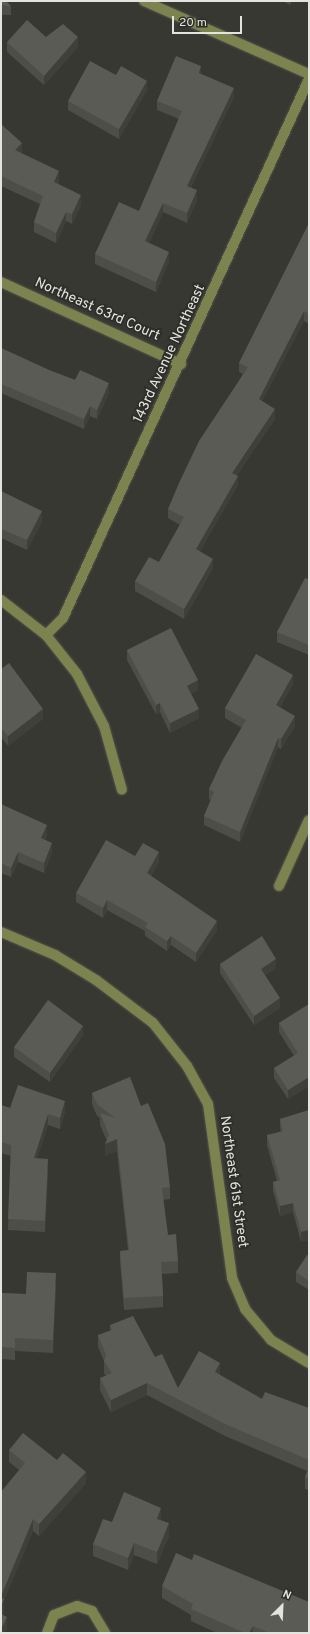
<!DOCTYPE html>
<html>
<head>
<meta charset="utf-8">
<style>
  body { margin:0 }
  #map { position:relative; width:310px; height:1634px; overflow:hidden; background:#373831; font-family:Overpass,sans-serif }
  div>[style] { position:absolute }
  .roads { filter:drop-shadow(0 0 1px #53544d) drop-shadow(0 0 1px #53544d) }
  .minor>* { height:10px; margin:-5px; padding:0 5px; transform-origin:5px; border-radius:5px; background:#7c834e }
  .wall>* { inset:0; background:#4d4e48 }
  .shaded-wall>* { inset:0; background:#3f403b }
  .building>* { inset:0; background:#5a5b54 }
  span { translate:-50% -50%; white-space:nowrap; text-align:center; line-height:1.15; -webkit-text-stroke:3.5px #2d2e28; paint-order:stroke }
  .street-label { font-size:14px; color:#e3e4e0 }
  .frame { position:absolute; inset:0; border:2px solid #e3e4e0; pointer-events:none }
  .north { position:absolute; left:262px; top:1586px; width:40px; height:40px; -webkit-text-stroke:3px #2d2e28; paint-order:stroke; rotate:24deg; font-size:11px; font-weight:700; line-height:16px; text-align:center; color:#e3e4e0 }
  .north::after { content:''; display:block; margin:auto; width:14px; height:18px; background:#e3e4e0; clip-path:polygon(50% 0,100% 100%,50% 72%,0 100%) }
  .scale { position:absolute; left:172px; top:16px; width:70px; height:18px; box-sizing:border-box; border:2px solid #e3e4e0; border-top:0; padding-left:5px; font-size:12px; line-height:14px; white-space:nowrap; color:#e3e4e0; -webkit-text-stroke:3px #2d2e28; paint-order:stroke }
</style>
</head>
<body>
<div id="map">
  <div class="roads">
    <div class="minor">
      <i style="left:144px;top:1px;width:180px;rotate:23.9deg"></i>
      <i style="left:1px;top:282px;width:198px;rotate:24.5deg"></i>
      <i style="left:1px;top:600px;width:57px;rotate:37.9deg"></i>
      <i style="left:46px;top:635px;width:50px;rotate:51.5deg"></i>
      <i style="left:77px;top:674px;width:59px;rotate:62.6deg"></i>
      <i style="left:104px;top:726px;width:66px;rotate:74.3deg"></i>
      <i style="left:46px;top:635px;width:24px;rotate:-45deg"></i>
      <i style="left:63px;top:618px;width:592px;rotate:-65.47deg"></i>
      <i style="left:279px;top:886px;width:72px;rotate:-65.6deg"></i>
      <i style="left:1px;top:932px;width:59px;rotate:23.1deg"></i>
      <i style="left:55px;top:955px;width:48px;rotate:31.4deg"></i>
      <i style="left:96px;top:980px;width:71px;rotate:37deg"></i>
      <i style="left:153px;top:1023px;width:55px;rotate:51.7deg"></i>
      <i style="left:187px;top:1066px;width:43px;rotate:61.1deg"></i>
      <i style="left:208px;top:1104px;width:176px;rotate:82.1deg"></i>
      <i style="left:232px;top:1278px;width:34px;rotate:67deg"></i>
      <i style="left:245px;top:1309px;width:40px;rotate:50deg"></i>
      <i style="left:271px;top:1340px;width:44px;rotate:31.2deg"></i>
      <i style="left:47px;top:1633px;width:19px;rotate:-69deg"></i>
      <i style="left:54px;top:1615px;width:25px;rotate:-21deg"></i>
      <i style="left:77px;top:1606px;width:16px;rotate:18deg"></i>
      <i style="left:92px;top:1611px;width:26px;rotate:59deg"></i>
    </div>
  </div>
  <div class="wall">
    <i style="clip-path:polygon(1px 1px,11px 6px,11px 15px,1px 15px)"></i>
    <i style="clip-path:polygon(282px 1px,292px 1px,290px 5px)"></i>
    <i style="clip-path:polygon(46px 37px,78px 47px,44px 85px,7px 52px,7px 42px)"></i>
    <i style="clip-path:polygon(201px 74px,234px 97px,191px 187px,197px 200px,187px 223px,163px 212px,149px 243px,169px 262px,156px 292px,95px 264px,95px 254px,139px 211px,179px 119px,157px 110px,157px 101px)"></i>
    <i style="clip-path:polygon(116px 75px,147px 90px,119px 139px,68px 110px,68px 101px)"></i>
    <i style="clip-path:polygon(1px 124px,22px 152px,21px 153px,59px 180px,58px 184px,81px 205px,72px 224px,66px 221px,56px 243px,34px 232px,34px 222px,40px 204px,1px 186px)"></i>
    <i style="clip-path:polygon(309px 223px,309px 324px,304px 321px,262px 401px,275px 419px,237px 475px,238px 485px,200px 551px,213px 568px,184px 619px,135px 591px,135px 581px,159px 562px,180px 525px,168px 518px,168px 509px,243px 374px,239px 372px,239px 363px)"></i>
    <i style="clip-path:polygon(1px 348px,49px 370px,109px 393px,97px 419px,90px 416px,84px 429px,1px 393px)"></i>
    <i style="clip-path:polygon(1px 491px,42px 521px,27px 550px,1px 538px)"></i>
    <i style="clip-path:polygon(309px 579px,309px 655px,277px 642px,277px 632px)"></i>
    <i style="clip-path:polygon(127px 650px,198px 690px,191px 694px,199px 718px,170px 733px,160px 712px,156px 714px,127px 660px)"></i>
    <i style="clip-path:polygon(1px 669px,43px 719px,8px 746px,1px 737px)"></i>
    <i style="clip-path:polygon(293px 684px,280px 707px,295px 726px,281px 749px,278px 747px,240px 842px,204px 825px,204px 816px,211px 800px,209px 799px,209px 789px,242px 728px,225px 718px,225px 708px)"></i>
    <i style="clip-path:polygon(1px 804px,47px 834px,45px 840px,52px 852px,44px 873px,18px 862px,11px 877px,1px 873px)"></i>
    <i style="clip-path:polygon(135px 856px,159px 861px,151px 876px,217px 930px,196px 962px,171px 945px,167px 951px,145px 936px,145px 931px,107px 910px,103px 918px,76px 902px,76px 893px)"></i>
    <i style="clip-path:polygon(220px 964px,276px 968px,265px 975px,280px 1008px,254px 1025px,220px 973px)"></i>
    <i style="clip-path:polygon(309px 1004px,309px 1086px,288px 1099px,274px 1078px,274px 1068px,294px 1056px,279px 1032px,279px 1023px)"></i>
    <i style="clip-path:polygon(83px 1035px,50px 1082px,14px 1057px,14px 1047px)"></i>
    <i style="clip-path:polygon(130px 1077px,170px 1187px,170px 1199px,163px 1200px,168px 1235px,178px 1261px,178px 1273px,162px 1274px,163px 1296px,163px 1307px,124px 1310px,120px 1262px,120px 1251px,128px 1250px,117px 1151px,105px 1156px,107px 1141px,100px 1125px,100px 1118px,97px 1116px,92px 1104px,92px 1093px)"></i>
    <i style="clip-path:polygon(1px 1105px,10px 1108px,65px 1112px,60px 1129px,48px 1125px,37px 1158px,48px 1170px,45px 1232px,8px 1230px,11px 1156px,1px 1153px)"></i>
    <i style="clip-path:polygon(309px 1110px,301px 1242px,293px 1212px,280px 1216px,273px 1191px,273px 1182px,277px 1181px,267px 1145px,267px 1135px,281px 1132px,280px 1128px,280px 1119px)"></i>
    <i style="clip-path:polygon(309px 1256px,309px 1290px,296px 1282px,296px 1272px)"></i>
    <i style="clip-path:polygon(56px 1286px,53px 1353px,15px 1351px,15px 1360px,1px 1359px,1px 1293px,26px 1294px)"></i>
    <i style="clip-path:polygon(110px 1325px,155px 1357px,178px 1388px,220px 1375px,262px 1399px,309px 1408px,309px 1490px,305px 1489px,305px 1477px,307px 1471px,225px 1436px,147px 1395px,111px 1412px,100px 1390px,100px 1378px,106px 1376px,104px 1373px,104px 1361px,98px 1347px,98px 1335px,110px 1331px)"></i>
    <i style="clip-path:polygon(9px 1450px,86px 1483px,39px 1536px,33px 1531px,4px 1600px,4px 1611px,3px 1614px,7px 1628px,1px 1633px,1px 1492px,19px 1470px,9px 1462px)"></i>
    <i style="clip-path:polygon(161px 1520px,169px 1536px,157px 1564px,134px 1555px,128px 1570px,93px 1556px,93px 1544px,112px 1522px)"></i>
    <i style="clip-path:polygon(162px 1586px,309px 1633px,217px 1633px,191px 1621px,191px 1615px,162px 1598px)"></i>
  </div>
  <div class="shaded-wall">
    <i style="clip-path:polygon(78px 37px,78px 47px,44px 85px,44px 76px)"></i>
    <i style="clip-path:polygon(201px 66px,201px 76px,199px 73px)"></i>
    <i style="clip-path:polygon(147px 81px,147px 90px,119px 139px,119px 129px)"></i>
    <i style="clip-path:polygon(234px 88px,234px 97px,187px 195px,187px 186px)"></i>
    <i style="clip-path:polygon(22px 143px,22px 152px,15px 159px,15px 150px)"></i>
    <i style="clip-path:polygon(59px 171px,59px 180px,54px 192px,54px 182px)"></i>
    <i style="clip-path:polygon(197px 190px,197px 200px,187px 223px,187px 213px)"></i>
    <i style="clip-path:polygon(81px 195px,81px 205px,72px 224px,72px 214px)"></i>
    <i style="clip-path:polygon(163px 203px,163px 212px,145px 251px,145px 241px)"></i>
    <i style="clip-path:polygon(66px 212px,66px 221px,56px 243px,56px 233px)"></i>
    <i style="clip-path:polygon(169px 252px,169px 262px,156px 292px,156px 282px)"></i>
    <i style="clip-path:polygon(304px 311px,304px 321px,259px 408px,259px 399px)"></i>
    <i style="clip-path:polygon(109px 383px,109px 393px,97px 419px,97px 410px)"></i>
    <i style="clip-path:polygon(90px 406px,90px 416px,84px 429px,84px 419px)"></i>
    <i style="clip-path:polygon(275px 409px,275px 419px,232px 482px,232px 473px)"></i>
    <i style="clip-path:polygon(238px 476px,238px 485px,196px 559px,196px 549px)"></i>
    <i style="clip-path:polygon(42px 511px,42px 521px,27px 550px,27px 540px)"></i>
    <i style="clip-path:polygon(213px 559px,213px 568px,184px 619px,184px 609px)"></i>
    <i style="clip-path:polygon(293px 675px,293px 684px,276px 715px,276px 705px)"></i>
    <i style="clip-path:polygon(198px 680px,198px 690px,187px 696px,187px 686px)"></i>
    <i style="clip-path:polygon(160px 703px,160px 712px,156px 714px,156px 705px)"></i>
    <i style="clip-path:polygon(43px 709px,43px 719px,8px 746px,8px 736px)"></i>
    <i style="clip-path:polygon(199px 709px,199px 718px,170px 733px,170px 723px)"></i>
    <i style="clip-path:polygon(295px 716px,295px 726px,281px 749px,281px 739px)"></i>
    <i style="clip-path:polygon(278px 738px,278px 747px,240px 842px,240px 832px)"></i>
    <i style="clip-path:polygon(47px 825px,47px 834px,41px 848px,41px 838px)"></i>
    <i style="clip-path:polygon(52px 843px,52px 852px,44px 873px,44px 863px)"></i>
    <i style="clip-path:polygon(18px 852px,18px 862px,11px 877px,11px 868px)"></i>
    <i style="clip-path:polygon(159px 852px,159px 861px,147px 883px,147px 873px)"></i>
    <i style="clip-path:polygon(107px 900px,107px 910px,103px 918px,103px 908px)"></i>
    <i style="clip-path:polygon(217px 921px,217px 930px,196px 962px,196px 953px)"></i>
    <i style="clip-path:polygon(171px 936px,171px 945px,167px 951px,167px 941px)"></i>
    <i style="clip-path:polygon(276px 959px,276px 968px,261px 978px,261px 969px)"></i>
    <i style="clip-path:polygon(280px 998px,280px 1008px,254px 1025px,254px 1016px)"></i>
    <i style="clip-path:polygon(83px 1026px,83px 1035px,50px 1082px,50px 1073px)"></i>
    <i style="clip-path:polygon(309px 1077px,309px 1086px,288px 1099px,288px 1090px)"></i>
    <i style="clip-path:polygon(65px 1101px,65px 1112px,60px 1129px,60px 1118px)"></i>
    <i style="clip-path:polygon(48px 1114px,48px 1125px,34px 1169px,34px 1158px)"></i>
    <i style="clip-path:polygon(117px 1139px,117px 1151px,105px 1156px,105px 1144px)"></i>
    <i style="clip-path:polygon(48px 1159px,48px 1170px,45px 1232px,45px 1221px)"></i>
    <i style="clip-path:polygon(293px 1203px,293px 1212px,280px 1216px,280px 1206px)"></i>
    <i style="clip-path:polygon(309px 1230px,309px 1240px,301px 1242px,301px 1232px)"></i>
    <i style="clip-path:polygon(56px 1273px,56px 1286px,53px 1353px,53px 1340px)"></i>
    <i style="clip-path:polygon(220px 1363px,220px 1375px,215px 1384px,215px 1372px)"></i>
    <i style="clip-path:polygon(147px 1383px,147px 1395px,111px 1412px,111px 1400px)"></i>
    <i style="clip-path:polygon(86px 1472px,86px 1483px,39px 1536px,39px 1524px)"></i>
    <i style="clip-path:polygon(161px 1508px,161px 1520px,157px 1519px)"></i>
    <i style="clip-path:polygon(33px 1519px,33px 1531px,4px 1600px,4px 1611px,1px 1618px,1px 1596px)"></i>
    <i style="clip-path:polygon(169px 1523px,169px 1536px,157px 1564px,157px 1552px)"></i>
    <i style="clip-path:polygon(134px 1543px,134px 1555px,128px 1570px,128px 1558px)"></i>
    <i style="clip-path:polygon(7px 1617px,7px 1628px,5px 1633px,1px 1633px,1px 1629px)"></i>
    <i style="clip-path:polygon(253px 1626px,253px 1633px,249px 1633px)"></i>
  </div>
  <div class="building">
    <i style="clip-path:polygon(1px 1px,6px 1px,11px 6px,1px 5px)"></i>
    <i style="clip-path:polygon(27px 20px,46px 37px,63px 24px,78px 37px,44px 76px,7px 42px)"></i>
    <i style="clip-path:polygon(176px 56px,201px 66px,199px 73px,234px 88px,187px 186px,197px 190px,187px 213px,163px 203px,145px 241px,169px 252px,156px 282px,95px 254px,119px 202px,139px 211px,182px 111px,157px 101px)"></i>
    <i style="clip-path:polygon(90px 61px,116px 75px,121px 66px,147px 81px,119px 129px,68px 101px)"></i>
    <i style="clip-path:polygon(1px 124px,22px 143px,15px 150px,59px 171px,54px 182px,81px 195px,72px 214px,66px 212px,56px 233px,34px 222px,43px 196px,1px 176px)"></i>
    <i style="clip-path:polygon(309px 223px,309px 314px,304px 311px,259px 399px,275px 409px,232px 473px,238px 476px,196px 549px,213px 559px,184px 609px,135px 581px,149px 557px,159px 562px,184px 517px,168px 509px,179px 483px,199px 441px,248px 367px,239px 363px)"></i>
    <i style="clip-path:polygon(1px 348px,49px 370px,75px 380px,80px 370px,109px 383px,97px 410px,90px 406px,84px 419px,1px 384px)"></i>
    <i style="clip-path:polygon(1px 491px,42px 511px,27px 540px,1px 529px)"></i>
    <i style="clip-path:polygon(305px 578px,309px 579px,309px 645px,277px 632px)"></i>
    <i style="clip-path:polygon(171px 628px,198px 680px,187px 686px,199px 709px,170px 723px,160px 703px,156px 705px,127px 650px)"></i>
    <i style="clip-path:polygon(256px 654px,293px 675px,276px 705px,295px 716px,281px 739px,278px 738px,240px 832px,204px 816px,214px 792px,209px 789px,222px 761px,246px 720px,225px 708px)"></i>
    <i style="clip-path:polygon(9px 663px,43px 709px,8px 736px,1px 728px,1px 669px)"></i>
    <i style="clip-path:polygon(1px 804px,47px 825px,41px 838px,52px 843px,44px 863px,18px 852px,11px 868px,1px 863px)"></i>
    <i style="clip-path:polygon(106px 840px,135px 856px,143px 843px,159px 852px,147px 873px,217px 921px,196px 953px,171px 936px,167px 941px,145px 927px,148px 923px,107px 900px,103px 908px,76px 893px)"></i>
    <i style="clip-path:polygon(262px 936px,276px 959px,261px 969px,280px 998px,254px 1016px,220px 964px)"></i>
    <i style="clip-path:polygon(48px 1000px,83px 1026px,50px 1073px,14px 1047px)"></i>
    <i style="clip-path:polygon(309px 1004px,309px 1077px,288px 1090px,274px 1068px,298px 1053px,279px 1023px)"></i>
    <i style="clip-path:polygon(130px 1077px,141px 1106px,148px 1103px,165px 1144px,170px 1187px,162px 1188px,168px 1235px,176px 1234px,178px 1261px,161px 1262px,163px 1296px,124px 1298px,120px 1251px,129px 1250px,117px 1139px,105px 1144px,109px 1135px,100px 1113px,115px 1118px,97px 1104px,92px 1093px)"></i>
    <i style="clip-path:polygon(18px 1085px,65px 1101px,60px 1118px,48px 1114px,34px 1158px,48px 1159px,45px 1221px,8px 1219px,11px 1145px,1px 1142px,1px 1105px,10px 1108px)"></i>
    <i style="clip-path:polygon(309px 1110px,309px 1230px,301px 1232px,293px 1203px,280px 1206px,273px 1182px,280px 1180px,267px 1135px,283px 1131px,280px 1119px)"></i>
    <i style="clip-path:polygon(307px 1255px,309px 1256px,309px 1281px,296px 1272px)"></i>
    <i style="clip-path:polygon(27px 1272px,56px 1273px,53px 1340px,15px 1338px,15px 1348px,1px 1347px,1px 1293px,26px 1294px)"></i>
    <i style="clip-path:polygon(133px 1316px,155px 1357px,162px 1354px,178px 1388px,199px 1351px,220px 1363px,215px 1372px,262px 1399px,265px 1392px,309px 1408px,309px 1460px,225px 1424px,147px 1383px,111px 1400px,100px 1378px,112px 1373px,104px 1361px,106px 1355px,98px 1335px,112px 1330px,110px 1325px)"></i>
    <i style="clip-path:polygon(23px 1433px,57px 1460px,63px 1453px,86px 1472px,39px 1524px,33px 1519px,1px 1596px,1px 1492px,25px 1463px,9px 1450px)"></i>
    <i style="clip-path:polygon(309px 1467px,309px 1478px,305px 1477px)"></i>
    <i style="clip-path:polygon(124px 1492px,161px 1508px,157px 1519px,169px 1523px,157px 1552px,134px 1543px,128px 1558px,93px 1544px,103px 1519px,112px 1522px)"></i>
    <i style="clip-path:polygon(176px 1553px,192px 1560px,194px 1554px,309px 1602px,309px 1633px,270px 1633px,253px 1626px,249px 1633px,245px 1633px,191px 1609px,193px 1604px,162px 1586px)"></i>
    <i style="clip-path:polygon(1px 1598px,4px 1599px,1px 1607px)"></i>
    <i style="clip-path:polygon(1px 1614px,7px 1617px,1px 1629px)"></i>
  </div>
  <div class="street-label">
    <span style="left:97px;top:310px;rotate:24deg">Northeast 63rd Court</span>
    <span style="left:170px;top:354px;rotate:-65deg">143rd Avenue Northeast</span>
    <span style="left:233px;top:1182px;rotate:82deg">Northeast 61st Street</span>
  </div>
  <div class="frame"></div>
  <div class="north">N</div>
  <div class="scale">20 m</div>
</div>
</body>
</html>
